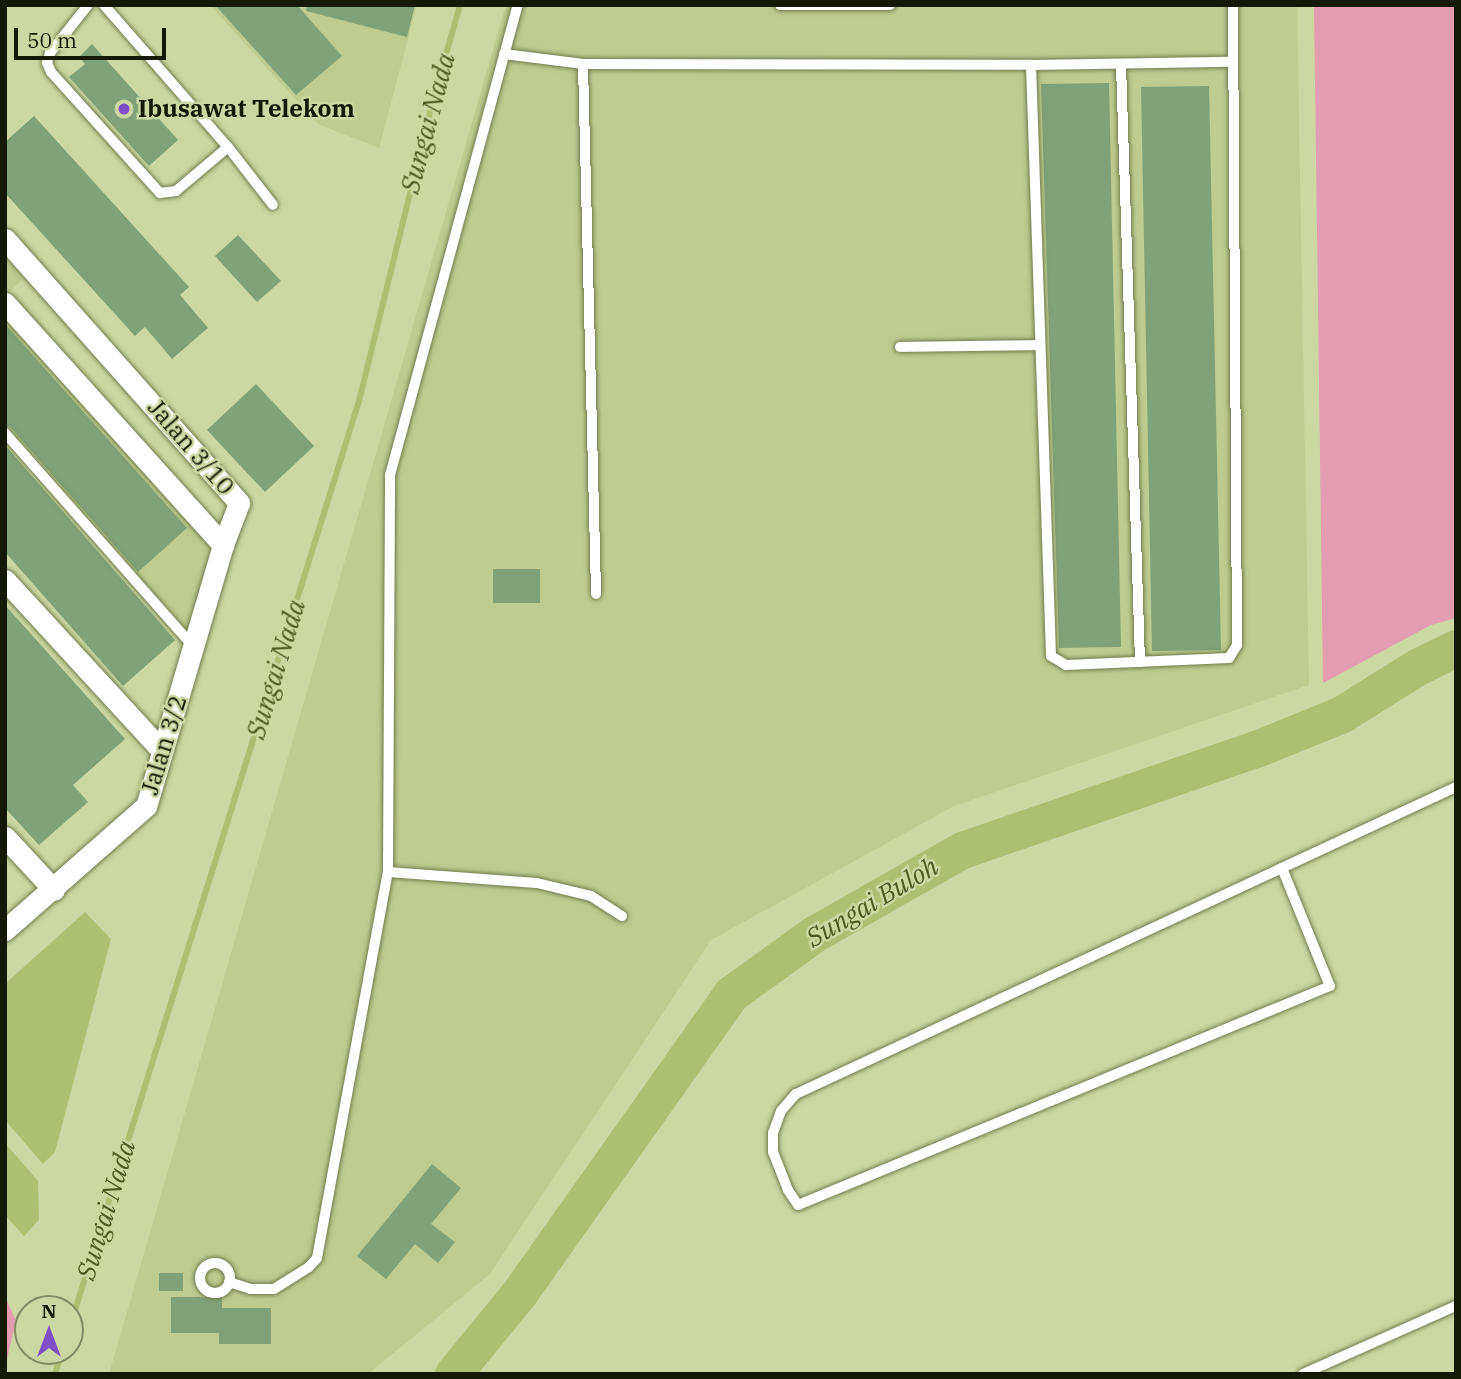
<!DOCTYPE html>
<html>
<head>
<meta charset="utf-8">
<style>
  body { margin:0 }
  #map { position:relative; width:1461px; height:1379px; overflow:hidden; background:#cbd8a3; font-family:"IBM Plex Serif",serif }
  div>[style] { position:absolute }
  .built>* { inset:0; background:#becc91 }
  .green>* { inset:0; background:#e39cb2 }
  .water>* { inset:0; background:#adbf71 }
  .stream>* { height:6px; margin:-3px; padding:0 3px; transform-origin:3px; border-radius:3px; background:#adbf71 }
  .river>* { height:37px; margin:-18.5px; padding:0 18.5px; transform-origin:18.5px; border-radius:18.5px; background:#adbf71 }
  .building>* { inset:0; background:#80a278 }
  .roads { filter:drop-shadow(0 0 2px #727e4d) drop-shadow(0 0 2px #727e4d) }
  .service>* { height:10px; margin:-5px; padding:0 5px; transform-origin:5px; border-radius:5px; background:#fff }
  .service>.ring { margin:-5px; padding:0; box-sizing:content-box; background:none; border:10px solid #fff; border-radius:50% }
  .minor>* { height:21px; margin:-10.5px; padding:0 10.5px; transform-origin:10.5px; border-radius:10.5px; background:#fff }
  .dots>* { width:19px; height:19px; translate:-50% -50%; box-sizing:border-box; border:4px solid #cbd8a3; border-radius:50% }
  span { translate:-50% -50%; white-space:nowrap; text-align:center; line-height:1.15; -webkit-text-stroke:5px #cbd8a3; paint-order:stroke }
  .poi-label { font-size:24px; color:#141905; font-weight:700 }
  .left { translate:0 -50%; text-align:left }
  .street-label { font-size:24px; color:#141905 }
  .water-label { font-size:26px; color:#4d5921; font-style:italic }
  .frame { position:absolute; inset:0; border:7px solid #141905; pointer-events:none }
  .north { position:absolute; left:14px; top:1295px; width:70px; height:70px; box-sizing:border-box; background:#cbd8a3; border:2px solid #828c64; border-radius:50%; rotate:0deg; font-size:19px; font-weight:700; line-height:28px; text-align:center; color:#141905 }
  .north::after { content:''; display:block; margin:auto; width:24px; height:32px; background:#804fc7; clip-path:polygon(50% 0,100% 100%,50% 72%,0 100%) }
  .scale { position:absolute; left:14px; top:28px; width:152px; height:32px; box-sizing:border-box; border:4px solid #141905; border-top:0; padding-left:9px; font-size:21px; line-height:24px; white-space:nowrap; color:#141905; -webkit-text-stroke:5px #cbd8a3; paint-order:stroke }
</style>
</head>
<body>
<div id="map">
  <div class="built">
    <i style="clip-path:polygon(210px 5px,417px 5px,379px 148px,318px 124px)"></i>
    <i style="clip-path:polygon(506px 5px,1297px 5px,1309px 685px,954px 806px,711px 940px,490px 1274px,368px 1374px,109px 1374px)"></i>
    <i style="clip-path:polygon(5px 259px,24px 278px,5px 295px)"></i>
    <i style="clip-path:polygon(5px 317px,214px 546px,190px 634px,5px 425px)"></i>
  </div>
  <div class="green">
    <i style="clip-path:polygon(1314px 5px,1456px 5px,1456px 618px,1431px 625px,1323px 683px)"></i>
    <i style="clip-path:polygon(5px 1296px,16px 1321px,5px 1367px)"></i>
  </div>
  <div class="water">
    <i style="clip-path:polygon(85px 912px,111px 939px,55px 1152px,43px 1164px,5px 1120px,5px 984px)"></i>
    <i style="clip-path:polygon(5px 1143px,38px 1181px,39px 1220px,24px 1236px,5px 1215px)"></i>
  </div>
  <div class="stream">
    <i style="left:70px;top:1326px;width:969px;rotate:-72.65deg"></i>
    <i style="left:359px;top:401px;width:303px;rotate:-76.2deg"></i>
    <i style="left:431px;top:107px;width:106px;rotate:-74.1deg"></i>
    <i style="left:55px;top:1374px;width:24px;rotate:-73deg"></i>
  </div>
  <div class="river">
    <i style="left:453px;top:1374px;width:106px;rotate:-50.7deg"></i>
    <i style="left:520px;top:1292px;width:365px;rotate:-54.7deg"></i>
    <i style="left:731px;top:994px;width:102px;rotate:-35.9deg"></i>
    <i style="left:814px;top:934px;width:170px;rotate:-29.6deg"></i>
    <i style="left:962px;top:850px;width:311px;rotate:-19deg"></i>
    <i style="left:1256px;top:749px;width:93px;rotate:-22.1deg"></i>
    <i style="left:1342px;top:714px;width:89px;rotate:-32.1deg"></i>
    <i style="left:1417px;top:667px;width:43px;rotate:-26deg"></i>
  </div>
  <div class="building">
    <i style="clip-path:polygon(215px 5px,297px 5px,342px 56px,296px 95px)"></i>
    <i style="clip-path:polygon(307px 5px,415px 5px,407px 37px,306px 11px)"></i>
    <i style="clip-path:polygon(92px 44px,178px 140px,149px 166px,69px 77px,85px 64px,79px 57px)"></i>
    <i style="clip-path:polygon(1109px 83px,1121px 647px,1059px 648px,1041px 84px)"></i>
    <i style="clip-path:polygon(1209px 86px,1221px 650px,1152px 651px,1141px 87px)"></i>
    <i style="clip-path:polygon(34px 116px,189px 287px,180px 295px,208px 328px,172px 359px,145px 327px,135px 336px,5px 193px,5px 142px)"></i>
    <i style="clip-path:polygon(238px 235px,281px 281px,257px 302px,215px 256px)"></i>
    <i style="clip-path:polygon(5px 324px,187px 528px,138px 572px,11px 428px,5px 425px)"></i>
    <i style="clip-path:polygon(256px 384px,314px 446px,265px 492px,207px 430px)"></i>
    <i style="clip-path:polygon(5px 445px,175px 640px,123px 686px,5px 552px)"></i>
    <i style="clip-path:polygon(493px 569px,540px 569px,540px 603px,493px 603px)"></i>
    <i style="clip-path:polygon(5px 605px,125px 739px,73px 785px,88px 802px,39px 845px,5px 808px)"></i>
    <i style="clip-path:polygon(432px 1164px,461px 1188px,431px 1224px,455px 1242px,438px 1263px,415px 1244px,386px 1279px,357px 1256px)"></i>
    <i style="clip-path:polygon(159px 1273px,183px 1273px,183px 1291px,159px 1291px)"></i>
    <i style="clip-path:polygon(171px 1297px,222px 1297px,222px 1308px,271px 1308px,271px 1344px,219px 1344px,219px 1333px,171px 1333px)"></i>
  </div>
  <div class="roads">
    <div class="service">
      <i style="left:88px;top:5px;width:61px;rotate:128.4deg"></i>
      <i style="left:50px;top:53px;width:10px;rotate:107deg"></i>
      <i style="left:47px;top:63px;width:10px;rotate:66deg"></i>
      <i style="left:51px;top:72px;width:163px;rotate:48deg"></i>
      <i style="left:160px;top:193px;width:16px;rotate:-7deg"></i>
      <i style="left:176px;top:191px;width:68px;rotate:-40.2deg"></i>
      <i style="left:104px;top:5px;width:189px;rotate:48.9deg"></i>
      <i style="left:228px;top:147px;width:73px;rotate:52.2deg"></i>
      <i style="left:780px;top:5px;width:110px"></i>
      <i style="left:504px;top:54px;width:80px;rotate:7.2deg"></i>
      <i style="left:583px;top:64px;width:448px;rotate:0.1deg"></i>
      <i style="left:1031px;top:65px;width:201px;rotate:-0.9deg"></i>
      <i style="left:583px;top:64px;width:530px;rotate:88.59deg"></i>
      <i style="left:1121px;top:64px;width:598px;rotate:88.18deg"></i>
      <i style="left:1031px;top:65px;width:591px;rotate:88.06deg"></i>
      <i style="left:1051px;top:656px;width:17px;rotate:31deg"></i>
      <i style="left:1066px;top:665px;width:163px;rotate:-2.5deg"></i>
      <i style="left:1229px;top:658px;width:15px;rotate:-58deg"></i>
      <i style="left:1237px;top:645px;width:640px;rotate:-90.36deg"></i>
      <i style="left:900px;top:347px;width:140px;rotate:-0.8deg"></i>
      <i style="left:5px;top:433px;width:284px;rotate:48.6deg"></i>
      <i style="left:1282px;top:868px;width:127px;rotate:67.9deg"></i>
      <i style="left:1330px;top:986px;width:575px;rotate:157.63deg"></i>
      <i style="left:798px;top:1205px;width:18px;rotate:-124deg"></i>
      <i style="left:788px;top:1190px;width:41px;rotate:-111.5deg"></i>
      <i style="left:773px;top:1152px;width:19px;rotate:-90deg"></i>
      <i style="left:773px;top:1133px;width:23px;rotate:-70deg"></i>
      <i style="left:781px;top:1111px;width:23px;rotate:-49deg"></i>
      <i style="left:796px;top:1094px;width:728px;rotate:-24.95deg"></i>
      <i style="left:388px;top:872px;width:149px;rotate:4.2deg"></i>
      <i style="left:537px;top:883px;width:56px;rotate:13.5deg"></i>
      <i style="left:591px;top:896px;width:37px;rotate:33deg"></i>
      <i class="ring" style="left:200px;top:1263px;width:20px;height:20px"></i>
      <i style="left:229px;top:1282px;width:22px;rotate:18deg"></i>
      <i style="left:250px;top:1289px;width:24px"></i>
      <i style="left:274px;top:1289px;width:41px;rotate:-32.2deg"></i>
      <i style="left:309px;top:1267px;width:12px;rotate:-48deg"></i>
      <i style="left:317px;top:1258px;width:392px;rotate:-79.6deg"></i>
      <i style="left:388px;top:872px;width:397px;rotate:-89.7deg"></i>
      <i style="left:390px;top:475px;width:487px;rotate:-74.8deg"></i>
      <i style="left:1303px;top:1374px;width:167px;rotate:-24deg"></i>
    </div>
    <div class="minor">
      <i style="left:5px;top:239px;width:353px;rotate:48.4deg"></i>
      <i style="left:239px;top:503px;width:45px;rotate:110.9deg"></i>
      <i style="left:223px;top:545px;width:272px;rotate:106.4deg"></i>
      <i style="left:146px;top:806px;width:188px;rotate:138.7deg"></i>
      <i style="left:5px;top:303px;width:326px;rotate:48deg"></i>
      <i style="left:5px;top:580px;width:232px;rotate:47.4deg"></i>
      <i style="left:5px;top:837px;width:72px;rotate:47.2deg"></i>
    </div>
  </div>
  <div class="dots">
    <i style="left:124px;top:109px;background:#804fc7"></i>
  </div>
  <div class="poi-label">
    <span class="left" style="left:138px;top:109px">Ibusawat Telekom</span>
  </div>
  <div class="street-label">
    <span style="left:191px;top:447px;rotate:49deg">Jalan 3/10</span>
    <span style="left:164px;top:745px;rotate:-73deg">Jalan 3/2</span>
  </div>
  <div class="water-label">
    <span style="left:428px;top:123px;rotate:-75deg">Sungai Nada</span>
    <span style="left:276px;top:669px;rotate:-73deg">Sungai Nada</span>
    <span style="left:872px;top:902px;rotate:-31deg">Sungai Buloh</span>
    <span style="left:106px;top:1210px;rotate:-73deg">Sungai Nada</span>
  </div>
  <div class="frame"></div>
  <div class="north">N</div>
  <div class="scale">50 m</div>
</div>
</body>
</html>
